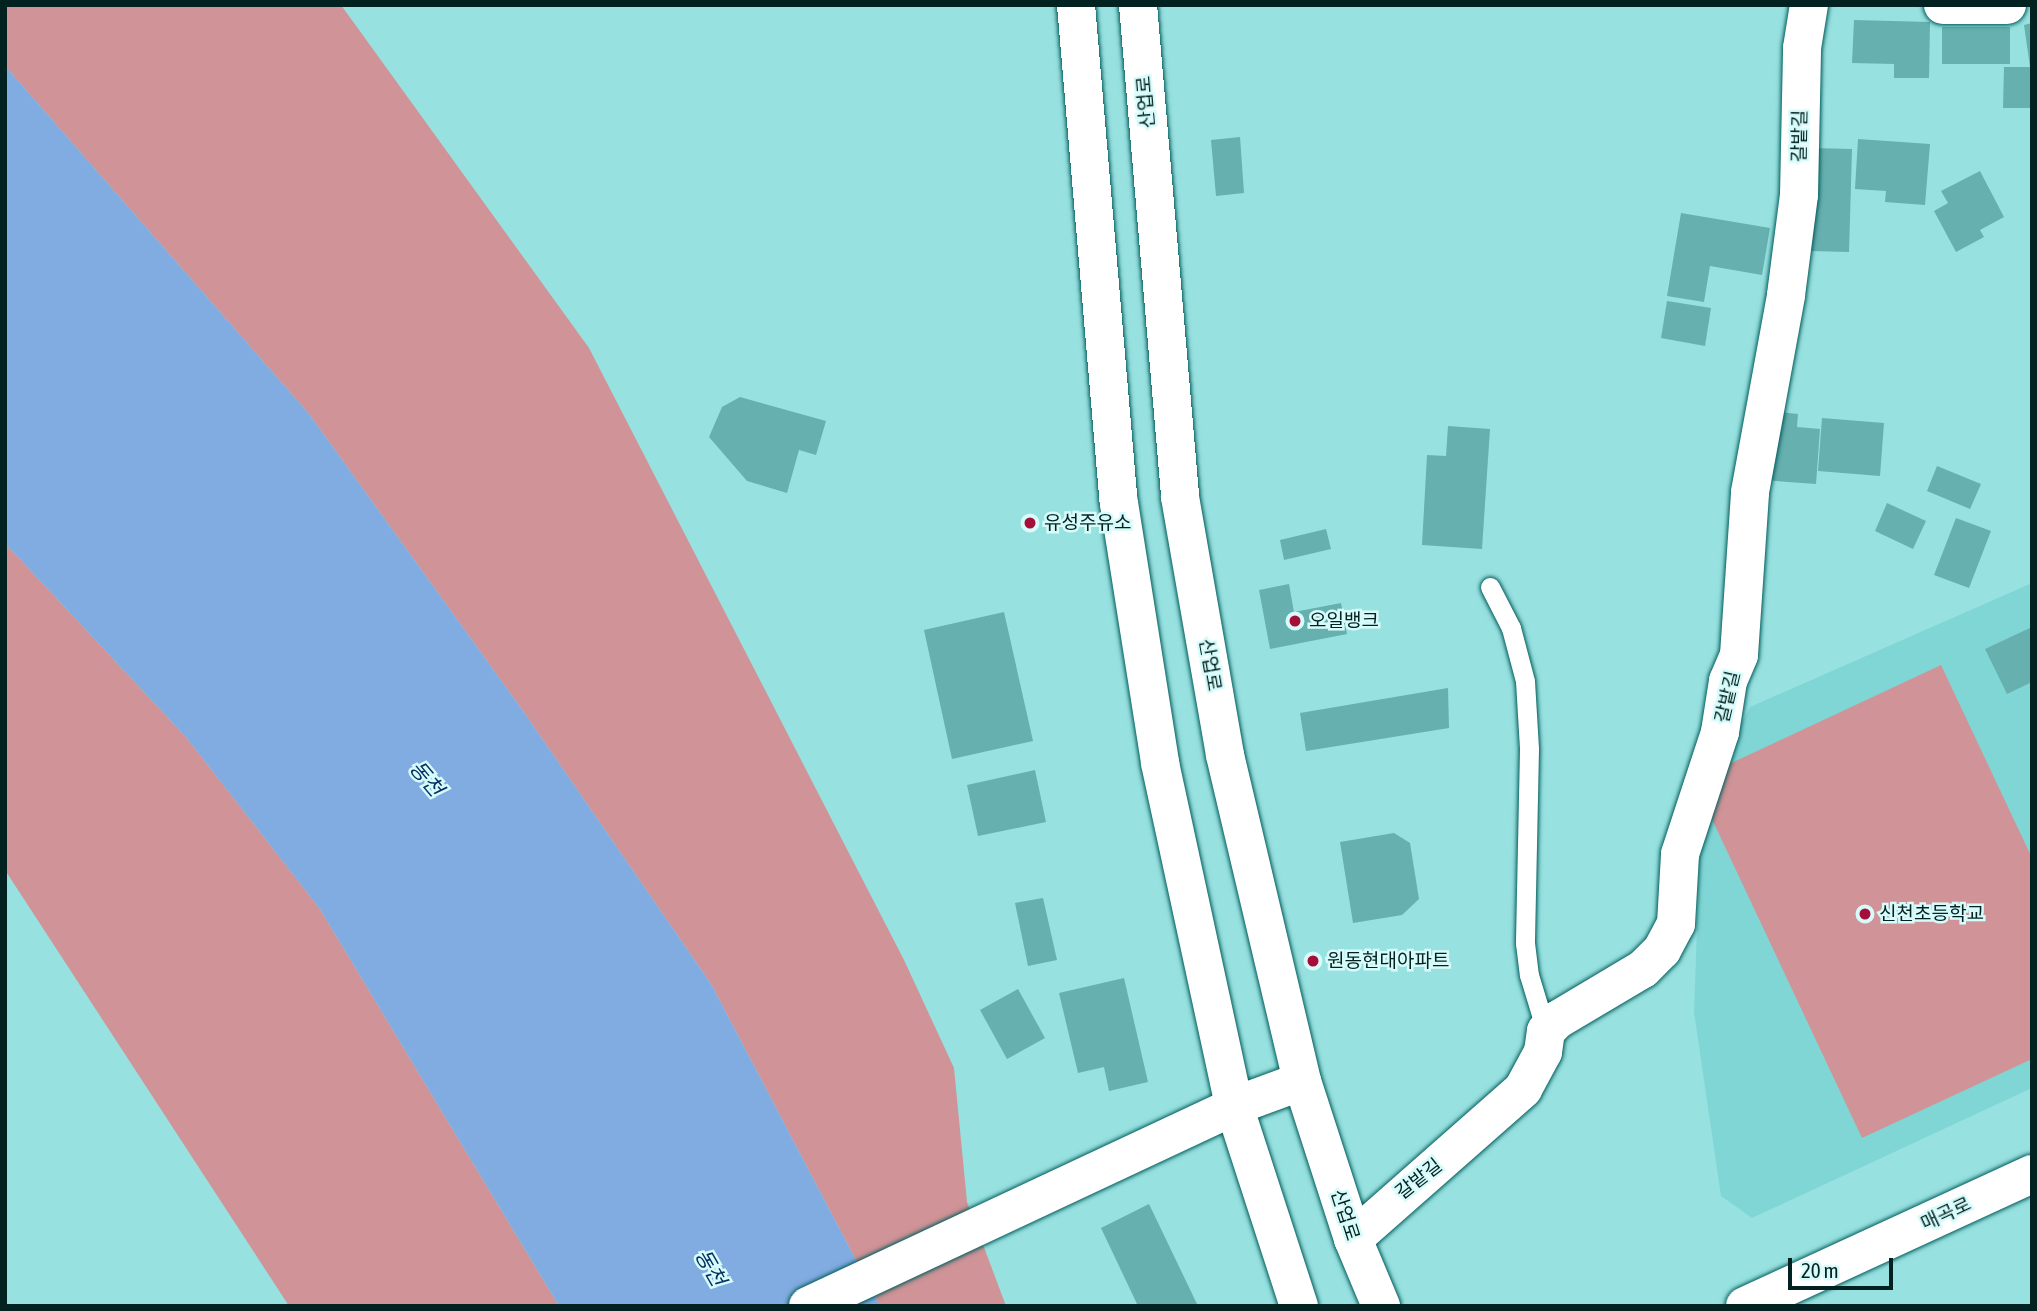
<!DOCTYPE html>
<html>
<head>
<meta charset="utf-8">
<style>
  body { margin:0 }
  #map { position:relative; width:2037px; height:1311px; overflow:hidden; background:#97e2e0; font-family:"Asap Condensed","Noto Sans KR",sans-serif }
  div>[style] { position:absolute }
  .built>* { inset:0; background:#80d6d4 }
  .green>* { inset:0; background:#d09397 }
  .water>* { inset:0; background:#81ace2 }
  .building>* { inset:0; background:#66b0af }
  .roads { filter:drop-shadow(0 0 2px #005c5c) drop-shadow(0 0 2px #005c5c) }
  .lane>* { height:19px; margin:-9.5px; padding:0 9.5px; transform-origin:9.5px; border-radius:9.5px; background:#fff }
  .street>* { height:38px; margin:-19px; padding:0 19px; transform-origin:19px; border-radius:19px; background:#fff }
  .secondary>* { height:38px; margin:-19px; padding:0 19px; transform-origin:19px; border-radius:19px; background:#fff }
  .dots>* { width:19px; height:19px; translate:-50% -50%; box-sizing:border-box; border:4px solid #d7fbfa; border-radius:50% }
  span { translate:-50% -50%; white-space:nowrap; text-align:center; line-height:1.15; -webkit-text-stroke:5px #d7fbfa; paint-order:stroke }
  .street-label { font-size:19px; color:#022221 }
  .poi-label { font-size:19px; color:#022221 }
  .left { translate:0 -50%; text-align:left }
  .water-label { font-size:21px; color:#033060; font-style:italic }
  .frame { position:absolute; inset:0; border:7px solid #022221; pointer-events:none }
  .scale { position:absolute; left:1788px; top:1258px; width:105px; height:32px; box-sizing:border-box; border:4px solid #022221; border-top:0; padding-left:9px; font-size:21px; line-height:24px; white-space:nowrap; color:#022221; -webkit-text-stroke:5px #d7fbfa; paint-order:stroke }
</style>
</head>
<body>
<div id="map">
  <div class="built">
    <i style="clip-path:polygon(2032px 583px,2032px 1088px,1752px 1218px,1721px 1196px,1694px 1012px,1701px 815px,1719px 764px,1750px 707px)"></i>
  </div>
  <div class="green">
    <i style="clip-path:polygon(5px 5px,341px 5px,589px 348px,904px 960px,954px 1068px,967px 1202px,1006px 1306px,880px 1306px,711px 984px,523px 711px,309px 414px,5px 66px)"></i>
    <i style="clip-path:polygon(5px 543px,186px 737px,320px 909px,559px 1306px,289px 1306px,5px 870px)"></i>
    <i style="clip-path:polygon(1941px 665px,2032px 858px,2032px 1059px,1862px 1138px,1710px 815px,1725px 766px)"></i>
  </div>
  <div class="water">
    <i style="clip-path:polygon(5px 66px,309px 414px,523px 711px,711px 984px,880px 1306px,559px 1306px,320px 909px,186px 737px,5px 543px)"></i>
  </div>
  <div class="building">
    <i style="clip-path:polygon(1854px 20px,1930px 22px,1929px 78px,1894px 78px,1894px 64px,1852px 63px)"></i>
    <i style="clip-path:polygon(2032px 23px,2031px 108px,2003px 108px,2004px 67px,2030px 67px,2024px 25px)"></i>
    <i style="clip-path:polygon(1942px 27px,2010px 27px,2010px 64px,1942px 64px)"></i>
    <i style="clip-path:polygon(1240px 137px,1244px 193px,1216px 196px,1211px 140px)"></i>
    <i style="clip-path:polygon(1858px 139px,1930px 144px,1925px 205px,1885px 202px,1886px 191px,1855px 189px)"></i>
    <i style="clip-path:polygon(1813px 148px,1852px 149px,1849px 252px,1811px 251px)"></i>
    <i style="clip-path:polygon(1980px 171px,2004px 217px,1980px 230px,1984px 237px,1956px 252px,1934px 211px,1948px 203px,1941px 191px)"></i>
    <i style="clip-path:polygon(1681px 213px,1770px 228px,1762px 275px,1710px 266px,1704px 302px,1667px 296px)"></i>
    <i style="clip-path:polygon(1667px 301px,1711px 308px,1705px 346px,1661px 338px)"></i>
    <i style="clip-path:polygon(740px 397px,826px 421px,816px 455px,799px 450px,787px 493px,747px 481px,709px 437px,722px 407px)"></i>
    <i style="clip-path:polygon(1768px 411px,1798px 414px,1797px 427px,1820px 429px,1816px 484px,1763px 480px)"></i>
    <i style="clip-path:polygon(1822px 418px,1884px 423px,1880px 476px,1818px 471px)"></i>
    <i style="clip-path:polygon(1448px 426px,1490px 429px,1482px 549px,1422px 545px,1427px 455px,1446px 456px)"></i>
    <i style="clip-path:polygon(1937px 466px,1981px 484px,1970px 509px,1927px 491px)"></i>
    <i style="clip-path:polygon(1887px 503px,1926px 521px,1913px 549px,1875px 531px)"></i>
    <i style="clip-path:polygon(1956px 518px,1991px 531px,1969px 588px,1934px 575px)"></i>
    <i style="clip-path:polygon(1326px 529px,1331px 549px,1284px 560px,1280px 540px)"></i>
    <i style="clip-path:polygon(1289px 584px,1294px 612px,1341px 603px,1347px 634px,1270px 649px,1259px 590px)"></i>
    <i style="clip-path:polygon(1004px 612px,1033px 741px,952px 759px,924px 630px)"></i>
    <i style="clip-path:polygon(2032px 627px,2032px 682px,2007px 694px,1985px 649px)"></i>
    <i style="clip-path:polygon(1448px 688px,1449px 728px,1306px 751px,1300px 713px)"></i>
    <i style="clip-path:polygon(1035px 770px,1046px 822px,978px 836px,967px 785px)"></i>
    <i style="clip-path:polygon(1394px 833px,1410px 843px,1419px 899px,1402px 915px,1353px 923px,1340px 842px)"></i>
    <i style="clip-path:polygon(1043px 898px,1057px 960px,1028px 966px,1015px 903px)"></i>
    <i style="clip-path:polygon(1124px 978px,1148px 1082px,1109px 1091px,1104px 1067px,1078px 1073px,1059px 993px)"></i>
    <i style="clip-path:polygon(1018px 989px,1045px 1038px,1007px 1059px,980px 1010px)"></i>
    <i style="clip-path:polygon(1149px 1204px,1197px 1304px,1192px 1306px,1138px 1306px,1101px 1228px)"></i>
  </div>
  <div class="roads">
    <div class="lane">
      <i style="left:1490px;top:587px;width:46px;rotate:62.9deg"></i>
      <i style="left:1511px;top:628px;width:55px;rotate:75.2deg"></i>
      <i style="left:1525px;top:681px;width:68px;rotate:86.6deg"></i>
      <i style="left:1529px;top:749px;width:194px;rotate:91.2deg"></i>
      <i style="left:1525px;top:943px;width:32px;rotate:83deg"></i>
      <i style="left:1529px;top:975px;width:59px;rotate:73.1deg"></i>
    </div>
    <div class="street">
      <i style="left:1943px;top:5px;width:64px"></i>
      <i style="left:1353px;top:1239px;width:227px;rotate:-41.4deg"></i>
      <i style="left:1523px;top:1089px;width:42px;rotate:-61.6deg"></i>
      <i style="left:1543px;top:1052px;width:21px;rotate:-82deg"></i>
      <i style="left:1546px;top:1031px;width:16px;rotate:-45deg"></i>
      <i style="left:1557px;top:1020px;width:100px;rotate:-30.7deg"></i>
      <i style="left:1643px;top:969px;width:27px;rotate:-45deg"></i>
      <i style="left:1662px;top:950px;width:30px;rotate:-62deg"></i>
      <i style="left:1676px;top:924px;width:70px;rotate:-86.7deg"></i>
      <i style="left:1680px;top:854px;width:128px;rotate:-71.8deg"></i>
      <i style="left:1720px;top:732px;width:52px;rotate:-81.1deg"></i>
      <i style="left:1728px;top:681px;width:28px;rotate:-67deg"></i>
      <i style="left:1739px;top:655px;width:163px;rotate:-86.1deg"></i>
      <i style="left:1750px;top:492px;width:200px;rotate:-79.6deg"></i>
      <i style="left:1786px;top:295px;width:101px;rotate:-82.6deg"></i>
      <i style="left:1799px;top:195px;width:147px;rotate:-88.8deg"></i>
      <i style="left:1802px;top:48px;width:44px;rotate:-80.8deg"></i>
      <i style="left:808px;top:1306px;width:471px;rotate:-25.1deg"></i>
      <i style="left:1234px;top:1106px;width:72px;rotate:-20.2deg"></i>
    </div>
    <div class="secondary">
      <i style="left:1076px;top:5px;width:500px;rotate:85.1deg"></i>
      <i style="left:1119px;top:503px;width:263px;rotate:81deg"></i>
      <i style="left:1160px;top:763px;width:351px;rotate:77.8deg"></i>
      <i style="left:1234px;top:1106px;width:210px;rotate:72deg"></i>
      <i style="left:1138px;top:5px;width:494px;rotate:85.1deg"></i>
      <i style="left:1180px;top:497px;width:262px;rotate:80.1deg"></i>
      <i style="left:1225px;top:755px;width:335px;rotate:76.7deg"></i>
      <i style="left:1302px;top:1081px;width:166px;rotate:72.1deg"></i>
      <i style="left:1353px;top:1239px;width:73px;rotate:67.3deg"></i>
      <i style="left:1745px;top:1306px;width:316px;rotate:-24.7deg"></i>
    </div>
  </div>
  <div class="dots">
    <i style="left:1030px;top:523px;background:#a60d39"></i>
    <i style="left:1295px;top:621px;background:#a60d39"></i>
    <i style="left:1865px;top:914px;background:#a60d39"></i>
    <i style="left:1313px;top:961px;background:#a60d39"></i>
  </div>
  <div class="street-label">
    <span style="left:1146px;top:102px;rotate:-95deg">산업로</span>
    <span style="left:1800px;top:136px;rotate:-89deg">갈밭길</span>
    <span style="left:1210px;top:665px;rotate:80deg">산업로</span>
    <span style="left:1728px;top:697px;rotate:-77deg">갈밭길</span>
    <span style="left:1419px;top:1179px;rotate:-38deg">갈밭길</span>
    <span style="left:1946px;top:1214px;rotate:-25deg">매곡로</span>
    <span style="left:1345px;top:1215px;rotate:72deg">산업로</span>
  </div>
  <div class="poi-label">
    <span class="left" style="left:1044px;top:523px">유성주유소</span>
    <span class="left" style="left:1309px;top:621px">오일뱅크</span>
    <span class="left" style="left:1879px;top:914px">신천초등학교</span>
    <span class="left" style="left:1327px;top:961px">원동현대아파트</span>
  </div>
  <div class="water-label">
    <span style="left:427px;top:778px;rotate:50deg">동천</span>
    <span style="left:711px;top:1267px;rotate:60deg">동천</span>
  </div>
  <div class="frame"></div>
  <div class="scale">20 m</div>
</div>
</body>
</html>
